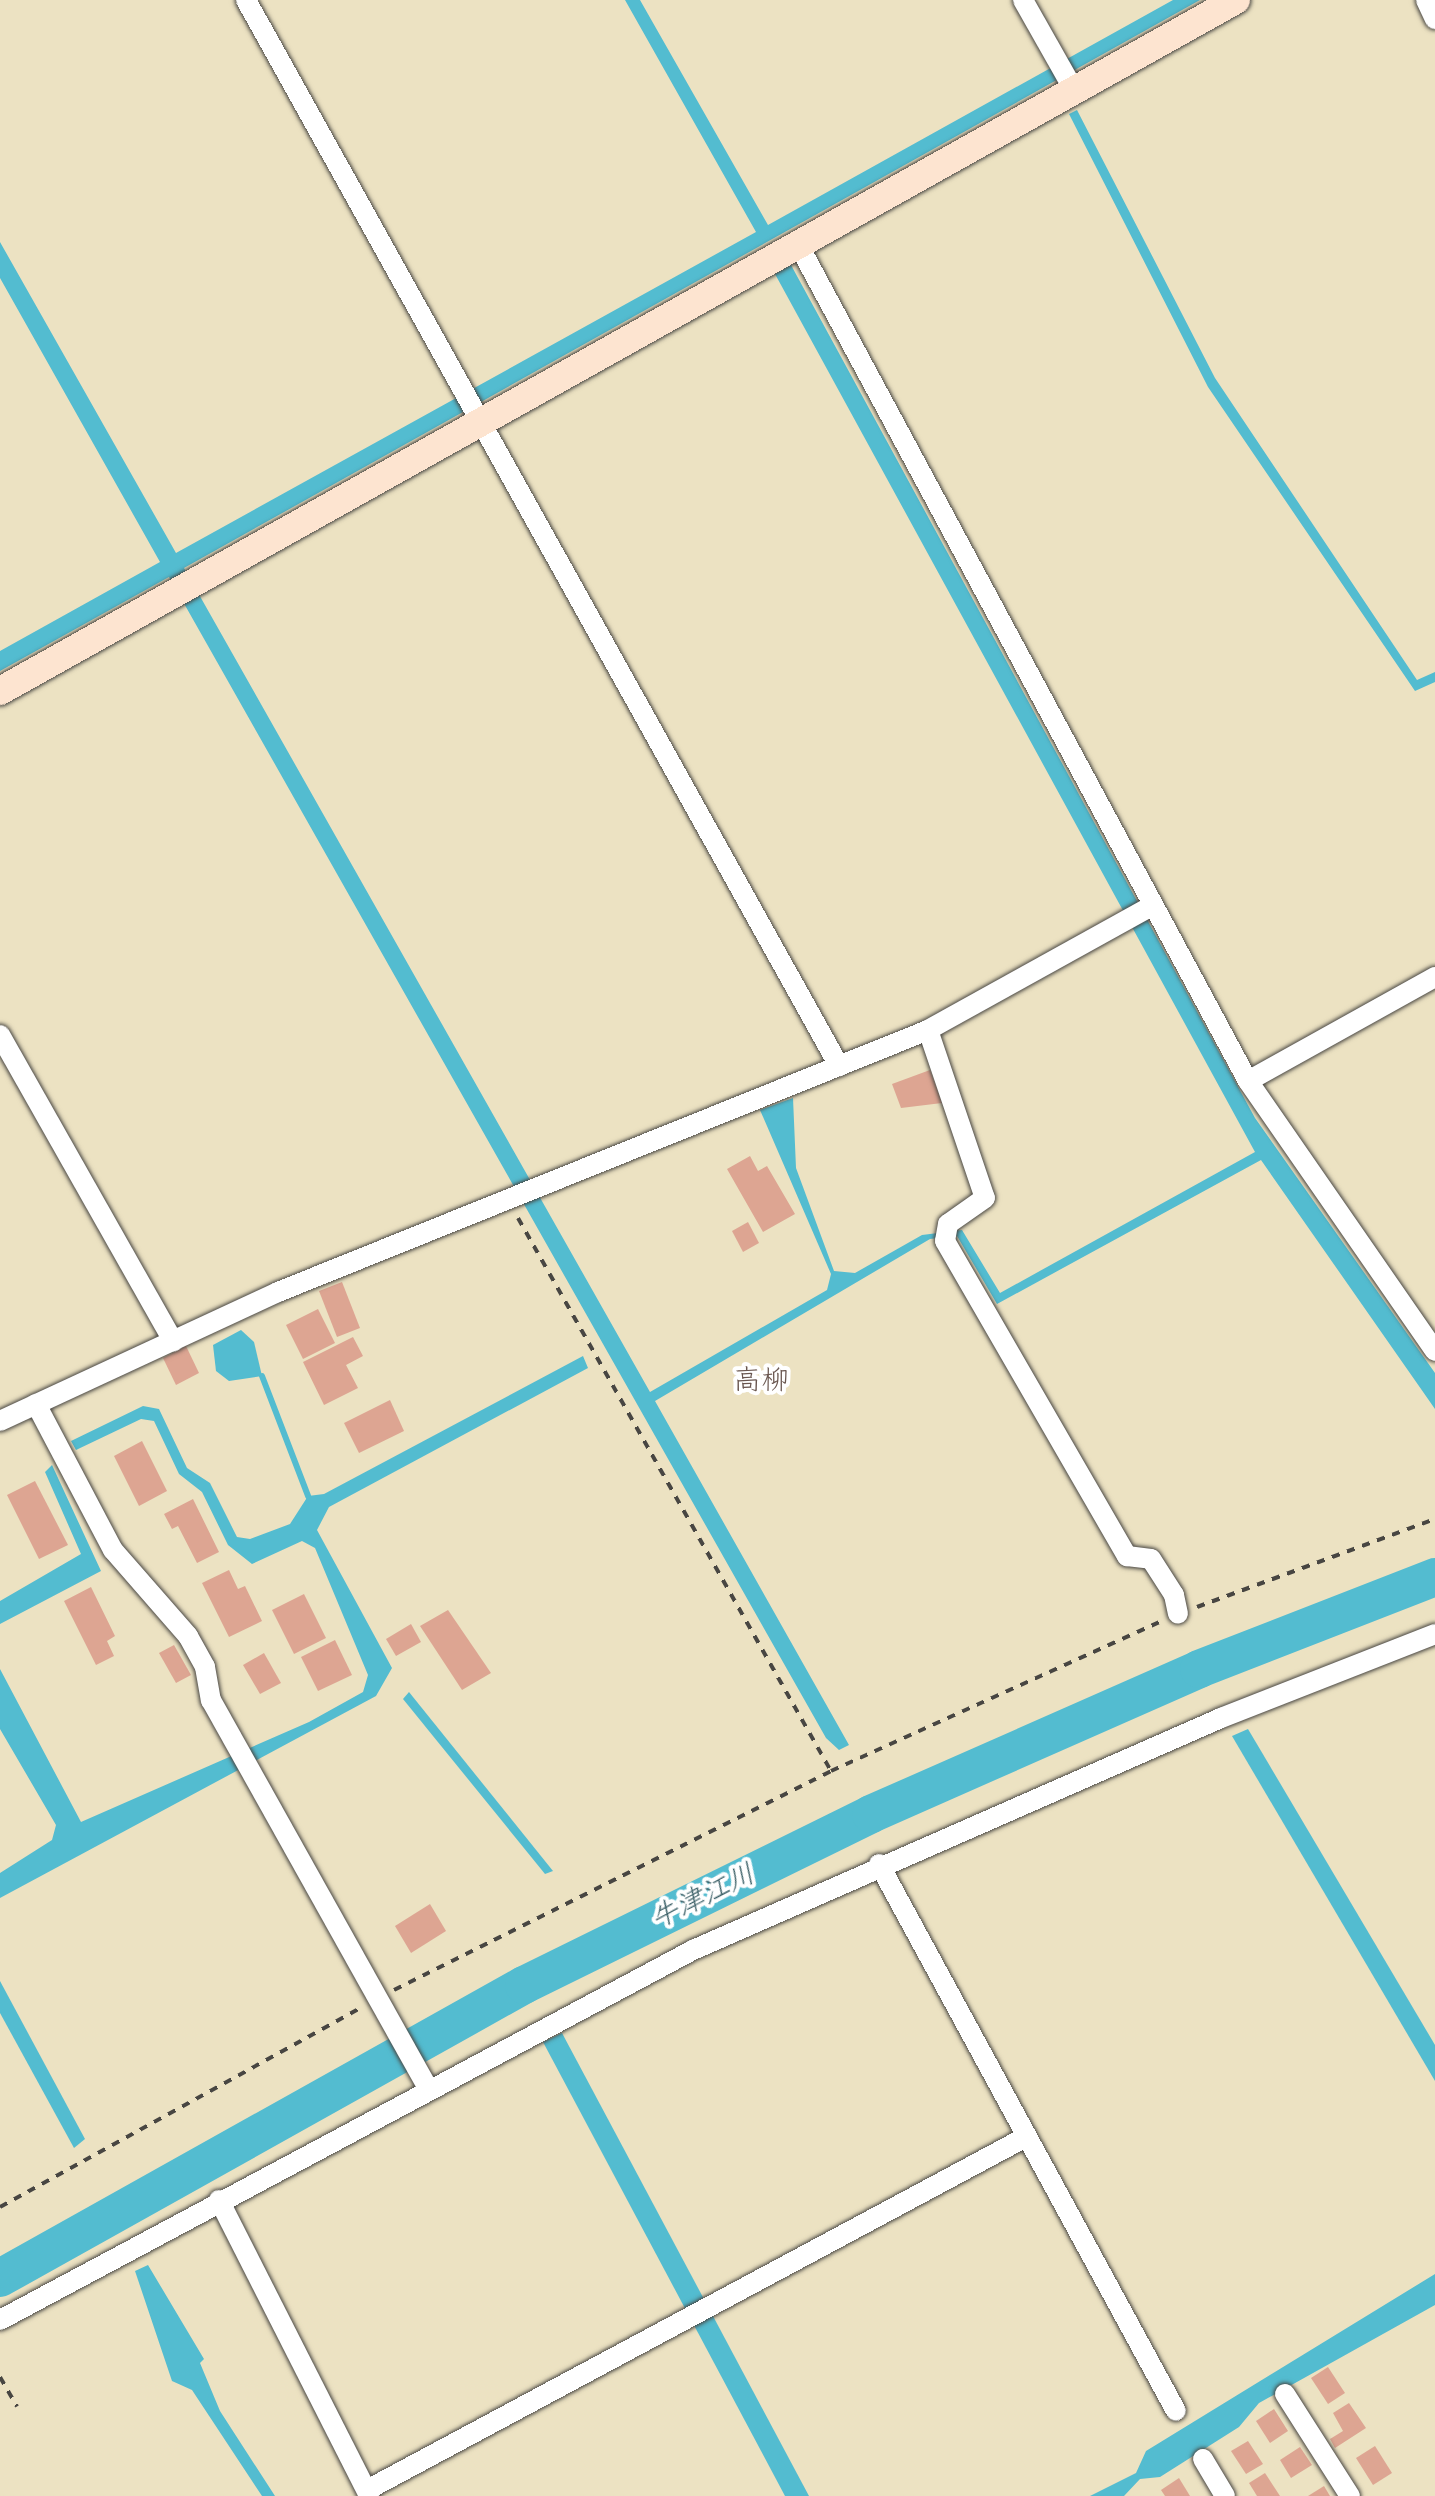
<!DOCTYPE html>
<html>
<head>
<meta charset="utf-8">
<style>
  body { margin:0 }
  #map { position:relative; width:1435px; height:2496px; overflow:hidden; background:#ece2c2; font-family:Pangolin,"Klee One",sans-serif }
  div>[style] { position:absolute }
  .water>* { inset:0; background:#53bcd0 }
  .stream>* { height:6px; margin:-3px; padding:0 3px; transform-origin:3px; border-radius:3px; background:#53bcd0 }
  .river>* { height:38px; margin:-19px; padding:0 19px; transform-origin:19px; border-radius:19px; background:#53bcd0 }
  .building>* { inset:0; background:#dda592 }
  .path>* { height:4px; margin-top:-2px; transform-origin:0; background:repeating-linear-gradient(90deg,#484642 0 8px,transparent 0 16px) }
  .roads { filter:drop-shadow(0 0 2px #484642) drop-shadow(0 0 2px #484642) }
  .street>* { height:20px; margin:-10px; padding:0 10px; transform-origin:10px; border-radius:10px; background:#fff }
  .secondary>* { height:28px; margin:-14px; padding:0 14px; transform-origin:14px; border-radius:14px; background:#fde4d0 }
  span { translate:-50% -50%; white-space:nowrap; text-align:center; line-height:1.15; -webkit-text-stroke:8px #fff; paint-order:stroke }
  .neighbourhood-label { font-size:28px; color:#69564f }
  .water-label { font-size:28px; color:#395e65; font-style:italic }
</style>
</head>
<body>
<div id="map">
  <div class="water">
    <i style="clip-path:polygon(625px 0,640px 0,768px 225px,1173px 0,1200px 0,184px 568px,650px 1392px,827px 1290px,831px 1274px,760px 1110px,793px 1098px,796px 1168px,834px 1271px,855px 1273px,922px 1235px,962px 1230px,1000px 1293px,1255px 1152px,775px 274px,791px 265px,1255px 1118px,1435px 1373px,1435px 1409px,1261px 1160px,997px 1304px,957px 1236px,930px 1239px,655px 1401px,849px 1745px,839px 1750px,826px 1738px,169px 577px,0 671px,0 651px,160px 562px,0 278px,0 242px,176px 553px,756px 232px)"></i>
    <i style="clip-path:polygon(1077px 110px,1215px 378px,1417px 680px,1435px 672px,1435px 682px,1415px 691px,1208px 387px,1069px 114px)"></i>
    <i style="clip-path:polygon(241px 1330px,254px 1342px,262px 1376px,229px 1381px,216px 1371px,213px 1345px)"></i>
    <i style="clip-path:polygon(583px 1356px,588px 1368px,329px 1507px,317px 1530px,392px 1668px,376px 1696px,0 1898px,0 1873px,52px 1840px,56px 1825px,0 1729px,0 1669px,81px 1822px,309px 1722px,363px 1692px,368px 1675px,315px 1548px,302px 1541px,252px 1564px,228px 1545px,202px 1492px,179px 1474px,154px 1421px,141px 1419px,76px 1450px,71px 1441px,143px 1406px,159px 1409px,187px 1468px,210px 1483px,237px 1537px,250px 1539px,290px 1524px,308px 1496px,324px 1494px)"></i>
    <i style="clip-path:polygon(52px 1465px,101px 1571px,0 1624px,0 1601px,81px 1554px,45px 1472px)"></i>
    <i style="clip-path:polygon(409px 1692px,553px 1871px,545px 1874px,403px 1699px)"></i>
    <i style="clip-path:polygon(1248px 1729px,1435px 2045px,1435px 2081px,1232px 1736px)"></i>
    <i style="clip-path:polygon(0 1981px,85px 2139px,74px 2148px,0 2013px)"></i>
    <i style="clip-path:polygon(562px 2033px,809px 2496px,785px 2496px,543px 2042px)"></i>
    <i style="clip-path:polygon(148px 2265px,204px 2359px,200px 2363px,220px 2411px,275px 2496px,262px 2496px,192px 2390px,172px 2381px,135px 2271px)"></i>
    <i style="clip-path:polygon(1435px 2274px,1435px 2305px,1259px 2403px,1239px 2427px,1160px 2477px,1140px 2479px,1124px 2496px,1090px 2496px,1136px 2473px,1146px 2451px)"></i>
  </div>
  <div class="stream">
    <i style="left:262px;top:1376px;width:129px;rotate:69deg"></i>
  </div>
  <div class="river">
    <i style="left:0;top:2278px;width:600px;rotate:-29.21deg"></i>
    <i style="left:524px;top:1985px;width:387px;rotate:-26.2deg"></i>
    <i style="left:871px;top:1814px;width:359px;rotate:-23.8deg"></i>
    <i style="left:1199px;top:1669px;width:253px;rotate:-21.3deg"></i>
  </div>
  <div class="building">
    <i style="clip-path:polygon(930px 1070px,942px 1103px,901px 1108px,892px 1084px)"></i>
    <i style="clip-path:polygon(750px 1156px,758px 1171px,767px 1166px,795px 1214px,763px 1232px,727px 1169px)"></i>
    <i style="clip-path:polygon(748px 1222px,759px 1243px,743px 1252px,732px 1231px)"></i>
    <i style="clip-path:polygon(342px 1282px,360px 1328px,337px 1337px,319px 1291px)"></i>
    <i style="clip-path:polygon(318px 1309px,335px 1343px,303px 1359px,286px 1325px)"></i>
    <i style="clip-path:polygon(353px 1337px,363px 1356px,346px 1365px,358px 1388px,324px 1405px,303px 1362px)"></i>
    <i style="clip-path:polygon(186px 1346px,199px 1373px,176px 1385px,163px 1358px)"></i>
    <i style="clip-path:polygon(390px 1400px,404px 1431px,359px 1453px,344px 1423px)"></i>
    <i style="clip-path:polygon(142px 1441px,167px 1491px,139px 1506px,114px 1456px)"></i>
    <i style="clip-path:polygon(35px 1481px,68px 1545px,39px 1559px,7px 1495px)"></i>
    <i style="clip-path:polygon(193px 1499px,219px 1552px,197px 1563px,178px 1526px,172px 1529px,164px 1514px)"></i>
    <i style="clip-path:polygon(229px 1570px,238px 1589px,245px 1586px,262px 1621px,229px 1637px,202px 1583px)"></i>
    <i style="clip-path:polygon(91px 1587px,115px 1636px,107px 1641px,114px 1656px,96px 1665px,64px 1601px)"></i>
    <i style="clip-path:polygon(304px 1594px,326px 1638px,294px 1654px,272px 1610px)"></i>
    <i style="clip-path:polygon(448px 1610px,491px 1673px,462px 1690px,420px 1626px)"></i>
    <i style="clip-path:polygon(411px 1624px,421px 1642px,396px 1656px,386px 1639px)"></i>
    <i style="clip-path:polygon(335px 1640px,352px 1675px,318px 1691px,301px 1657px)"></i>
    <i style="clip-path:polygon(174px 1645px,191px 1675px,176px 1683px,159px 1653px)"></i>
    <i style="clip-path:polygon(264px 1653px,281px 1683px,260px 1694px,243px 1665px)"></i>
    <i style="clip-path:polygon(430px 1904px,446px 1931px,411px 1953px,395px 1926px)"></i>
    <i style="clip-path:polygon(1328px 2367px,1345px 2393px,1328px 2404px,1311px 2378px)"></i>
    <i style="clip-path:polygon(1349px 2403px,1366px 2428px,1335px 2448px,1330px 2439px,1343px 2431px,1333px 2413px)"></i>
    <i style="clip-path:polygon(1274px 2409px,1288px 2431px,1270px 2443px,1256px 2421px)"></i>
    <i style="clip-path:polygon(1248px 2441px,1263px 2464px,1246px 2474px,1231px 2451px)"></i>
    <i style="clip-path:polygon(1375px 2446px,1392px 2473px,1373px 2485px,1356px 2458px)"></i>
    <i style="clip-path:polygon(1300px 2447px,1312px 2465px,1291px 2478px,1280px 2460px)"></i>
    <i style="clip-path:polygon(1265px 2473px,1280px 2496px,1257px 2496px,1249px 2483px)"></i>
    <i style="clip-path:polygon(1179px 2478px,1190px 2496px,1165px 2496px,1161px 2490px)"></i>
    <i style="clip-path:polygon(1324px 2486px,1330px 2496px,1308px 2496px)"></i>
  </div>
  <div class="path">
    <i style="left:518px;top:1218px;width:635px;rotate:60.49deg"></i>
    <i style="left:1197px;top:1607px;width:254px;rotate:-20.3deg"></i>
    <i style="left:394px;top:1990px;width:489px;rotate:-26.6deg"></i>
    <i style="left:831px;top:1771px;width:361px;rotate:-24.4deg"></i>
    <i style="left:0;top:2207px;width:410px;rotate:-28.9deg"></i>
    <i style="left:0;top:2377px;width:34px;rotate:60deg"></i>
  </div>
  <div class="roads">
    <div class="street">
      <i style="left:246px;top:0;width:1220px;rotate:60.91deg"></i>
      <i style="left:1023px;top:0;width:103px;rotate:60.5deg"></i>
      <i style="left:1426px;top:0;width:21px;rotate:65deg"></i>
      <i style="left:798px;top:244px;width:950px;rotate:61.74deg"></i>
      <i style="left:1248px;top:1081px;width:328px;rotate:55.3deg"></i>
      <i style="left:928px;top:1030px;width:177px;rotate:71.3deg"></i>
      <i style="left:985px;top:1198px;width:45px;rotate:144.9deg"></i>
      <i style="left:948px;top:1224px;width:17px;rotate:100deg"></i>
      <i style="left:945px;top:1241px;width:364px;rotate:60deg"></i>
      <i style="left:1127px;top:1556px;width:24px;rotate:7deg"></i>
      <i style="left:1151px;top:1559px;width:43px;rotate:57.4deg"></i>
      <i style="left:1174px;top:1595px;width:19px;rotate:78deg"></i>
      <i style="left:0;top:1035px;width:352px;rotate:60.5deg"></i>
      <i style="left:1248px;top:1081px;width:214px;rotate:-29.1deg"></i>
      <i style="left:36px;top:1404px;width:165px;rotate:62.2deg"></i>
      <i style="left:113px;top:1550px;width:114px;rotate:48.9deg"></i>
      <i style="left:188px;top:1636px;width:35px;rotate:61deg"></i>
      <i style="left:205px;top:1667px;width:34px;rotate:80deg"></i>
      <i style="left:211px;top:1700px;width:443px;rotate:60.8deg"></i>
      <i style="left:0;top:1421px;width:306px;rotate:-24.9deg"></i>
      <i style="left:278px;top:1292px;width:701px;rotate:-21.95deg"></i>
      <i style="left:928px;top:1030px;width:254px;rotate:-29deg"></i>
      <i style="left:879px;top:1864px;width:622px;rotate:61.5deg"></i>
      <i style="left:219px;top:2200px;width:332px;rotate:63.1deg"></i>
      <i style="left:0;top:2320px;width:786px;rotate:-28.1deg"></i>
      <i style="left:693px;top:1950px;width:577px;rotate:-23.72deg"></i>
      <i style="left:1221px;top:1718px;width:230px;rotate:-21.4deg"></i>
      <i style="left:1285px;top:2394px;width:121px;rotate:57.5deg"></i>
      <i style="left:1203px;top:2459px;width:43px;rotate:59.3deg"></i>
      <i style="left:367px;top:2490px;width:748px;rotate:-28.18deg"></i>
    </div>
    <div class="secondary">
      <i style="left:0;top:691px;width:1416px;rotate:-29.21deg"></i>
    </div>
  </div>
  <div class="neighbourhood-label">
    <span style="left:761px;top:1381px">高柳</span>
  </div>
  <div class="water-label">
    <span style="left:703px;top:1897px;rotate:-26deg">牛津江川</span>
  </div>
</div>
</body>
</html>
